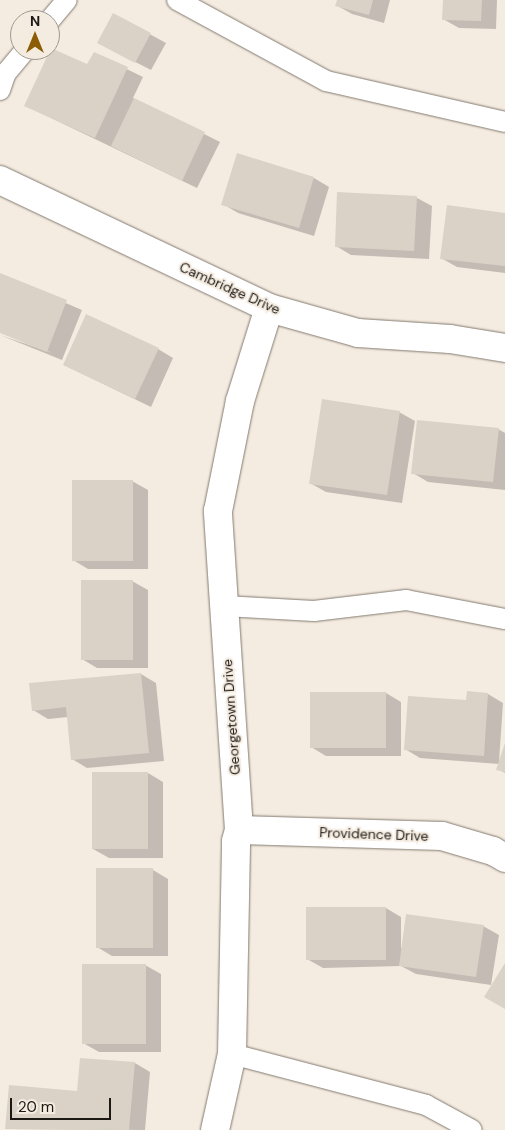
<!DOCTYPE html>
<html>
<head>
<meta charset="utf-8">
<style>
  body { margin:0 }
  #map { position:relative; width:505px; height:1130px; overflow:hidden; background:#f5ece1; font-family:"DM Sans",sans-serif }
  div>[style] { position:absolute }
  .shadow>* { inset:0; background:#0003 }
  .building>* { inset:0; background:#dad2c7 }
  .roads { filter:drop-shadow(0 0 1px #827a70) drop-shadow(0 0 1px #827a70) }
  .service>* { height:20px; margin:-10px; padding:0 10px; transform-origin:10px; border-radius:10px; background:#fff }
  .minor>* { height:28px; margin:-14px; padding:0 14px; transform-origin:14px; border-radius:14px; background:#fff }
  span { translate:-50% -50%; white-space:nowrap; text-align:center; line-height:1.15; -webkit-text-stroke:4px #f5ece1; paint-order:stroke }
  .street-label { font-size:14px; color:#1c1915 }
  .north { position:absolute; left:10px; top:10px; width:50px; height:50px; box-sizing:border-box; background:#f5ece1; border:1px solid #9e988f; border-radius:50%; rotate:0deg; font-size:14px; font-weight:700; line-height:20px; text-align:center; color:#1c1915 }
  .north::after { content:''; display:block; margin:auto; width:18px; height:22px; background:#8d5d06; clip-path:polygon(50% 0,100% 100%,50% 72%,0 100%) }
  .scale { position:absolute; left:10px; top:1098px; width:101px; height:22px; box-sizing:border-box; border:2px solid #1c1915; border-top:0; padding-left:6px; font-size:15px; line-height:18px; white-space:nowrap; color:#1c1915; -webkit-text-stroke:4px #f5ece1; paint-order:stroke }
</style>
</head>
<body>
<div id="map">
  <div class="shadow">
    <i style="clip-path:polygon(338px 0,390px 0,384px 23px,352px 14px,336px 5px)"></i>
    <i style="clip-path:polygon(444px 0,497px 0,496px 29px,459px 28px,443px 19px)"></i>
    <i style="clip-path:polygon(113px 14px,166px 43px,151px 70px,114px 51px)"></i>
    <i style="clip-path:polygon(94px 53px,143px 77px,133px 98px,220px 142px,197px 188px,26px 106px,88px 66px)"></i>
    <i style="clip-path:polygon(314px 178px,329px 187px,314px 236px,238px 213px,223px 204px)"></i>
    <i style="clip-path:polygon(417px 198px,432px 206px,429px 259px,351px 255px,336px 246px)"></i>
    <i style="clip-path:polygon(505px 214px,505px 273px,457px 267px,441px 258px)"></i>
    <i style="clip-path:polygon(0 275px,82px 310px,62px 360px,0 335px,53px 353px,0 332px)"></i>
    <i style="clip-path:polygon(158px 349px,173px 358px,151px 407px,64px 365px)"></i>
    <i style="clip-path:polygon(399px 412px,415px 421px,402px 503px,326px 492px,310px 483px)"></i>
    <i style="clip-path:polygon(498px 429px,505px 433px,505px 490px,428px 482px,413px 473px)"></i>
    <i style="clip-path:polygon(132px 481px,148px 490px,148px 569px,88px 569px,73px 560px)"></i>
    <i style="clip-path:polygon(132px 581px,148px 590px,148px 668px,97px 668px,82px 659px)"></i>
    <i style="clip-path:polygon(141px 674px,156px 683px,164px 761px,87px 768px,72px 759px,68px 717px,48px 719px,33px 710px)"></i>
    <i style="clip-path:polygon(468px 692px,488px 694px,503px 703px,499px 762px,505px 746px,505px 773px,498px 769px,499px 764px,420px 758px,405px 749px,467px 701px)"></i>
    <i style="clip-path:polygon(386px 693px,401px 702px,401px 756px,326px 756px,311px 747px)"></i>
    <i style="clip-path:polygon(148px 773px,163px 782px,163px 858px,109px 858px,93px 849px)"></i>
    <i style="clip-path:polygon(153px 870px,168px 879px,168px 956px,112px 956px,97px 947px)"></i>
    <i style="clip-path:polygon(386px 908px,401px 917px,401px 948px,483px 926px,499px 935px,491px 985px,416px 974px,401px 966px,323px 968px,307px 959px)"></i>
    <i style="clip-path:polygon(145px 965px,161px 974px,161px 1052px,99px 1052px,83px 1043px)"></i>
    <i style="clip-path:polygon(135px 1063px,150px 1072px,145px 1130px,6px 1129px)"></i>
  </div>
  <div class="building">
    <i style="clip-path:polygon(337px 0,373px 0,369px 15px,335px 6px)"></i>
    <i style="clip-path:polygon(443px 0,482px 0,481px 21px,442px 20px)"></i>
    <i style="clip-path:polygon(113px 13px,151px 33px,135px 63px,97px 43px)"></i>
    <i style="clip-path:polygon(51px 48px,87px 64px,94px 52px,128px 67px,95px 138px,24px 106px)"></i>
    <i style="clip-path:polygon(134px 98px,205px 132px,182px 181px,111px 146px)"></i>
    <i style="clip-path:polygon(237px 153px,314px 177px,299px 228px,221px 205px)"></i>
    <i style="clip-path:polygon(337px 192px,417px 196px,414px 251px,335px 247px)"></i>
    <i style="clip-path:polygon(447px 205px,505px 213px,505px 266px,440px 259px)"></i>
    <i style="clip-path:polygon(0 273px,67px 300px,47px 352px,0 333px)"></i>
    <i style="clip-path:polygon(86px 314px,159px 348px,135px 399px,63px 365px)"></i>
    <i style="clip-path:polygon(322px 399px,400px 411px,387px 495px,309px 484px)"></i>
    <i style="clip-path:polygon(417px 420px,499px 428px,493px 482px,411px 474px)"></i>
    <i style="clip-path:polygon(72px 480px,133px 480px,133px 561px,72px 561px)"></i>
    <i style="clip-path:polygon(81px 580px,133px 580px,133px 660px,81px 660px)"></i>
    <i style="clip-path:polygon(141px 673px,149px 753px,71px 760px,66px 707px,32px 711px,29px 683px)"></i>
    <i style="clip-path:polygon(467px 691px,488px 693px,484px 756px,404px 750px,408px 696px,466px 700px)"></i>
    <i style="clip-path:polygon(310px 692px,386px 692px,386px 748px,310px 748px)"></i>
    <i style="clip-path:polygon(505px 743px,505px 772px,496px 770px)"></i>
    <i style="clip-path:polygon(92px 772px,148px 772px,148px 849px,92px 849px)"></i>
    <i style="clip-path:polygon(96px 868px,153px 868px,153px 948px,96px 948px)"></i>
    <i style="clip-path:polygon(306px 907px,386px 907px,386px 960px,306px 960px)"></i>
    <i style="clip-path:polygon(406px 914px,484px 925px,476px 977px,399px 966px)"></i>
    <i style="clip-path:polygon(505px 963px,505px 1009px,484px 997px)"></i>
    <i style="clip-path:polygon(82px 964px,146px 964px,146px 1044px,82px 1044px)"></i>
    <i style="clip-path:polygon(80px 1058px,135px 1062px,129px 1130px,5px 1129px,9px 1085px,77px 1091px)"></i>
  </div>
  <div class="roads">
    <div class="service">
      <i style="left:177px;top:0;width:170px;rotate:28.5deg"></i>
      <i style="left:326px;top:81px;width:184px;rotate:12.9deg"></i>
      <i style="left:50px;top:20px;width:26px;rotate:-50deg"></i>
      <i style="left:0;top:90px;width:18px;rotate:-71deg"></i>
      <i style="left:6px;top:73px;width:30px;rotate:-50deg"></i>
      <i style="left:224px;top:606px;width:90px;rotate:3.2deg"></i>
      <i style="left:314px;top:611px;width:93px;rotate:-6.8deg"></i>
      <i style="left:406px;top:600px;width:101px;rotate:10.9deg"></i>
      <i style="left:232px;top:1054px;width:201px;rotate:14.7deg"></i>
      <i style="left:426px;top:1105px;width:52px;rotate:28.5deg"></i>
    </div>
    <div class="minor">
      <i style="left:0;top:180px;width:298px;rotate:25.4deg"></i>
      <i style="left:269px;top:308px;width:92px;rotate:15.7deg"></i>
      <i style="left:358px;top:333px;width:92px;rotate:3.7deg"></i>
      <i style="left:450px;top:339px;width:56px;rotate:9.3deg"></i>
      <i style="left:239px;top:830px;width:203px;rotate:1.7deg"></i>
      <i style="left:442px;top:836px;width:53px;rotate:16.4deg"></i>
      <i style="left:493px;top:851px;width:14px;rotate:30deg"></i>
      <i style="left:215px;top:1130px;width:78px;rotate:-77.4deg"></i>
      <i style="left:232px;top:1054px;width:213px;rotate:-88.9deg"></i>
      <i style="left:236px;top:841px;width:11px;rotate:-75deg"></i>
      <i style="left:239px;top:830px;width:320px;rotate:-93.8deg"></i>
      <i style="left:218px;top:511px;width:112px;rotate:-78.7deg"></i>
      <i style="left:240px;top:401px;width:97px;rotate:-72.7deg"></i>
    </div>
  </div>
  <div class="street-label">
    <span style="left:230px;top:288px;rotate:24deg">Cambridge Drive</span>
    <span style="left:231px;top:717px;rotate:-94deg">Georgetown Drive</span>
    <span style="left:374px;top:834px;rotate:2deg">Providence Drive</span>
  </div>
  <div class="north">N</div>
  <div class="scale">20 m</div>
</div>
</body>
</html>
